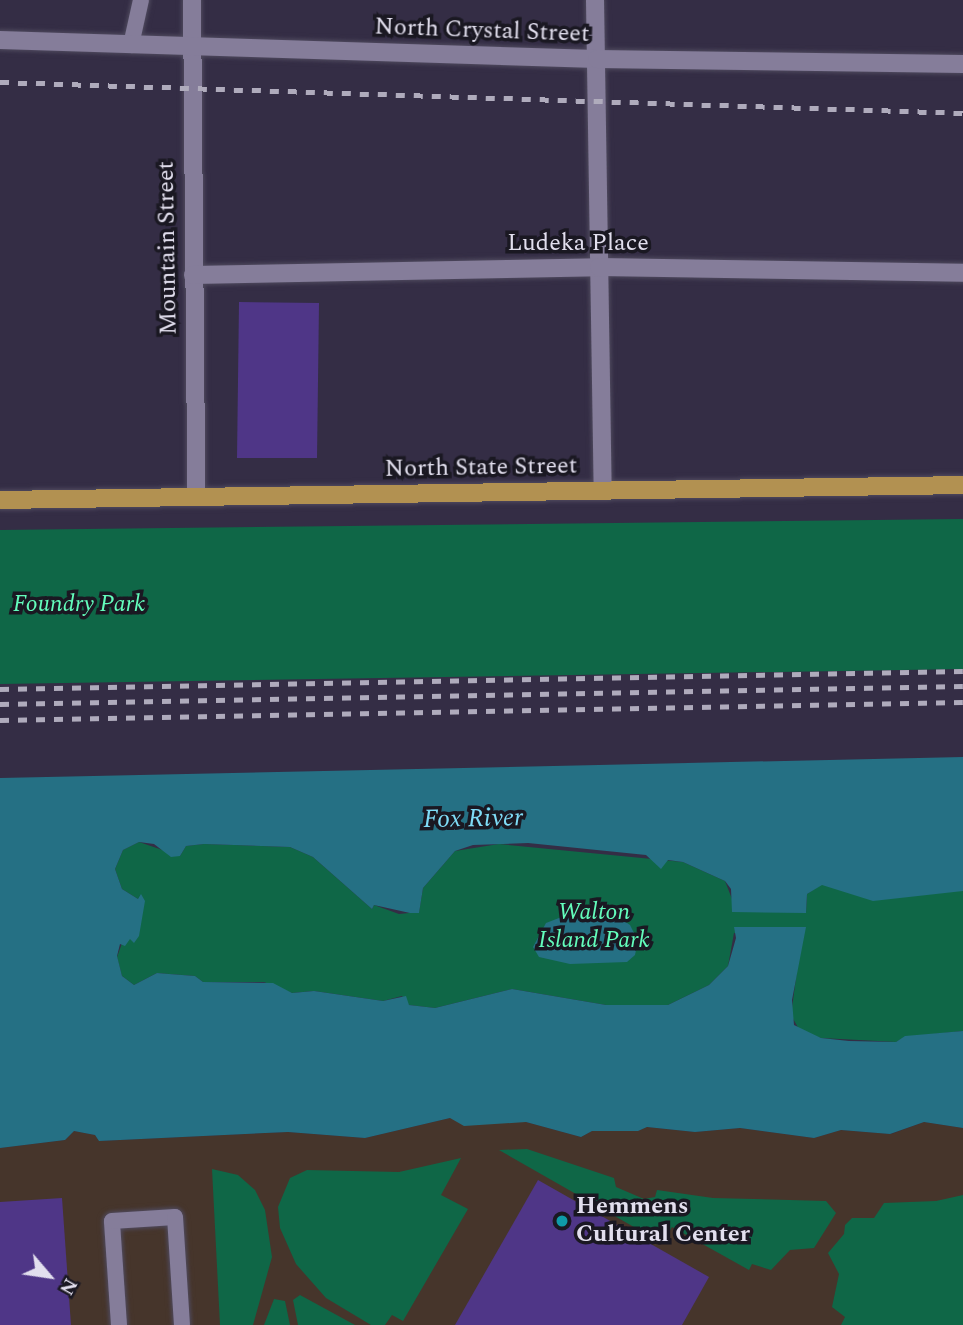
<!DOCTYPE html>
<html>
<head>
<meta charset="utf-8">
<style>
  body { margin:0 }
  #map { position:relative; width:963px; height:1325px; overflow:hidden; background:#342d45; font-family:Spectral,serif }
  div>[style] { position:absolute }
  .commercial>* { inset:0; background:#46352b }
  .green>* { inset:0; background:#0f6747 }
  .water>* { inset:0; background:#257084 }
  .building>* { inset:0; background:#4f3687 }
  .roads { filter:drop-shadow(0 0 2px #4f4a5e) drop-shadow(0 0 2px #4f4a5e) }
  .lane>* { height:16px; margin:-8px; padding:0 8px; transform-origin:8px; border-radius:8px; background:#857d9a }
  .street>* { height:18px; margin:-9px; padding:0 9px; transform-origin:9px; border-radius:9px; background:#857d9a }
  .primary>* { height:18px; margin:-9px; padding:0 9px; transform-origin:9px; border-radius:9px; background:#b29151 }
  .rail>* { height:5px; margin-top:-2.5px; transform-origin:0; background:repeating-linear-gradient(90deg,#afabbc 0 9px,transparent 0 18px) }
  .dots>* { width:19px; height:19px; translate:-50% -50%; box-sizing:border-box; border:4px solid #1a1822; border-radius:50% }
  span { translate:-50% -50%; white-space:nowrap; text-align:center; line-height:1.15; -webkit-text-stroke:7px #1a1822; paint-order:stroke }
  .street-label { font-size:24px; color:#e2dfee }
  .park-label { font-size:24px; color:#63fdbc; font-style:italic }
  .poi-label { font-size:24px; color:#e2dfee; font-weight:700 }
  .left { translate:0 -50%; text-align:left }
  .water-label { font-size:26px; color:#7fdcf7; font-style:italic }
  .north { position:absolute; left:14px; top:1241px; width:70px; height:70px; -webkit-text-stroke:5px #1a1822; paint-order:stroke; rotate:119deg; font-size:19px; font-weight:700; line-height:28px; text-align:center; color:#e2dfee }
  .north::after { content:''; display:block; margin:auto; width:24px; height:32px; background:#e2dfee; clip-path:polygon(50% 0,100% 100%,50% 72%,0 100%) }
</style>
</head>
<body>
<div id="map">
  <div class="commercial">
    <i style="clip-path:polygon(450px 1118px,526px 1122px,581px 1137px,592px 1131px,638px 1131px,647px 1127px,695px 1132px,740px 1128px,814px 1138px,841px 1130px,891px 1134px,924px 1122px,963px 1128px,963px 1325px,0 1325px,0 1148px,65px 1140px,74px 1131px,95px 1135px,99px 1141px,288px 1132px,365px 1138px)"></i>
  </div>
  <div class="green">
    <i style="clip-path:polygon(963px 519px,963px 669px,0 684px,0 530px)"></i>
    <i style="clip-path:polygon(139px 842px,180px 856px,186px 846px,204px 844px,290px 847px,313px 857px,372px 909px,374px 905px,399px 914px,419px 912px,423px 888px,455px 851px,499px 844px,683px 862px,725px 881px,732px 899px,806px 912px,807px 894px,822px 884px,963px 891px,963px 1031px,905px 1037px,896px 1042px,821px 1038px,800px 1031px,791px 1015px,801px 941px,734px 933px,728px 966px,709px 985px,668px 1005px,606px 1005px,512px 989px,435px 1008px,409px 1005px,402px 996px,383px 1001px,314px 991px,292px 993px,264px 982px,203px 982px,195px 976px,169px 974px,157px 973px,134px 985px,122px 976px,117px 957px,140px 894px,138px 899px,122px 889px,115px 869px,123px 850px)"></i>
    <i style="clip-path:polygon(527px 1149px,614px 1178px,616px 1187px,644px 1199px,655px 1197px,657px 1190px,713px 1198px,826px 1201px,836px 1213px,814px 1248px,790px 1250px,771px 1270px,752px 1264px,749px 1270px,672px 1227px,662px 1243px,499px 1150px)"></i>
    <i style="clip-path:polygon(461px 1158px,441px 1195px,468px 1209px,403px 1321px,392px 1315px,385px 1325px,371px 1325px,326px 1298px,296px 1264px,280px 1228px,278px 1207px,290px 1178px,307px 1170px,399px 1172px)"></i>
    <i style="clip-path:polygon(212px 1169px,238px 1175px,255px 1190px,265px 1210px,272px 1257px,253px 1325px,220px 1325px)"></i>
    <i style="clip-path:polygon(963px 1195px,963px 1325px,841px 1325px,845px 1317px,832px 1307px,839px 1274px,828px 1253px,844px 1234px,845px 1225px,852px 1218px,874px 1218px,884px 1203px,936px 1201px)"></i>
    <i style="clip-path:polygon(300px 1295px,355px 1325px,298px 1325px,293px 1300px)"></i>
    <i style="clip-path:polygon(274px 1299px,285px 1301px,290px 1325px,264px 1325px)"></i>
  </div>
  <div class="water">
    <i style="clip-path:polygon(963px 757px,963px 891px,873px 901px,822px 885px,807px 894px,806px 913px,732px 912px,731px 889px,725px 881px,683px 862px,668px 860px,661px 869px,646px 855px,528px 843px,473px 845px,455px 851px,423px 888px,419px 913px,410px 913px,374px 905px,372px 909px,313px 857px,290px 847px,204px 844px,186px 846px,180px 856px,171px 857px,154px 844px,139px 842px,123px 850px,115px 869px,122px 889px,138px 899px,141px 894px,145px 901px,139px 936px,134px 943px,130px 939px,125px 946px,120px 944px,117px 956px,122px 976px,134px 985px,157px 973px,169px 974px,195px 976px,203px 982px,273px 983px,292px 993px,314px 991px,383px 1001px,406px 996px,409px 1005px,435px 1008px,512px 989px,606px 1005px,668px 1005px,709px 985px,728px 966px,736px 938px,734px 927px,806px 927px,792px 1000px,794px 1025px,821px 1038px,849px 1041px,896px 1042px,905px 1036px,963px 1031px,963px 1128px,924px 1122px,890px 1134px,841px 1130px,814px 1138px,740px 1128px,695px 1132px,647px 1127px,638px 1131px,592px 1131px,581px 1137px,526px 1122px,464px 1126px,450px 1118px,365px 1138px,288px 1132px,99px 1141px,95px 1135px,74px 1131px,65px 1140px,0 1148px,0 778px)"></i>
    <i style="clip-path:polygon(585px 908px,605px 908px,630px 925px,638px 941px,635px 955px,627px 962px,570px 964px,539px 957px,533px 947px,546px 923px)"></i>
  </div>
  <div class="building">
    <i style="clip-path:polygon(239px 302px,319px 303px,317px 458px,237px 458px)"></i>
    <i style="clip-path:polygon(538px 1180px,709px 1277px,682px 1325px,455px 1325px)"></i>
    <i style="clip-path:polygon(62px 1198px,71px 1325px,0 1325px,0 1202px)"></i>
  </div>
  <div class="roads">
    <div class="lane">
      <i style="left:131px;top:45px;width:46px;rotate:-77.5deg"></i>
      <i style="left:119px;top:1325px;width:104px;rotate:-93.9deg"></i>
      <i style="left:112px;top:1221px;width:63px;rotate:-3.6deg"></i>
      <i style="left:175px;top:1217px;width:108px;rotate:86.3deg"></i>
    </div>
    <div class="street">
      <i style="left:192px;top:0;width:496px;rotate:89.5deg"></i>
      <i style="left:595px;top:0;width:491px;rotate:89.1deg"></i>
      <i style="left:0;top:40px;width:597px;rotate:1.82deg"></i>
      <i style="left:597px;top:59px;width:366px;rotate:0.8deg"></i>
      <i style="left:193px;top:275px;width:406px;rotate:-1.1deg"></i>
      <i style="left:599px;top:267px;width:364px;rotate:0.9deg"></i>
    </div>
    <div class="primary">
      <i style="left:0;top:500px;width:963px;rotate:-0.89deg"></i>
    </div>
  </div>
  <div class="rail">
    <i style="left:0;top:82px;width:963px;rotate:1.84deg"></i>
    <i style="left:0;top:689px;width:963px;rotate:-1.07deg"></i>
    <i style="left:0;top:704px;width:963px;rotate:-1.07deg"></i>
    <i style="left:0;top:720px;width:963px;rotate:-1.07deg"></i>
  </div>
  <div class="dots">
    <i style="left:562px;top:1221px;background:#0f9aa8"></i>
  </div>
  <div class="street-label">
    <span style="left:482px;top:31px;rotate:2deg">North Crystal Street</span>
    <span style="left:578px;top:244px">Ludeka Place</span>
    <span style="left:168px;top:248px;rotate:-91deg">Mountain Street</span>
    <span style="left:481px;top:468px;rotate:-1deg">North State Street</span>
  </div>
  <div class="park-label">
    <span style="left:79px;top:605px">Foundry Park</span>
    <span style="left:594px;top:927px">Walton<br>Island Park</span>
  </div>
  <div class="poi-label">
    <span class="left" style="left:576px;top:1221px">Hemmens<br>Cultural Center</span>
  </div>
  <div class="water-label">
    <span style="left:473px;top:819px;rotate:-1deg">Fox River</span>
  </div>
  <div class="north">N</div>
</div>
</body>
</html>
